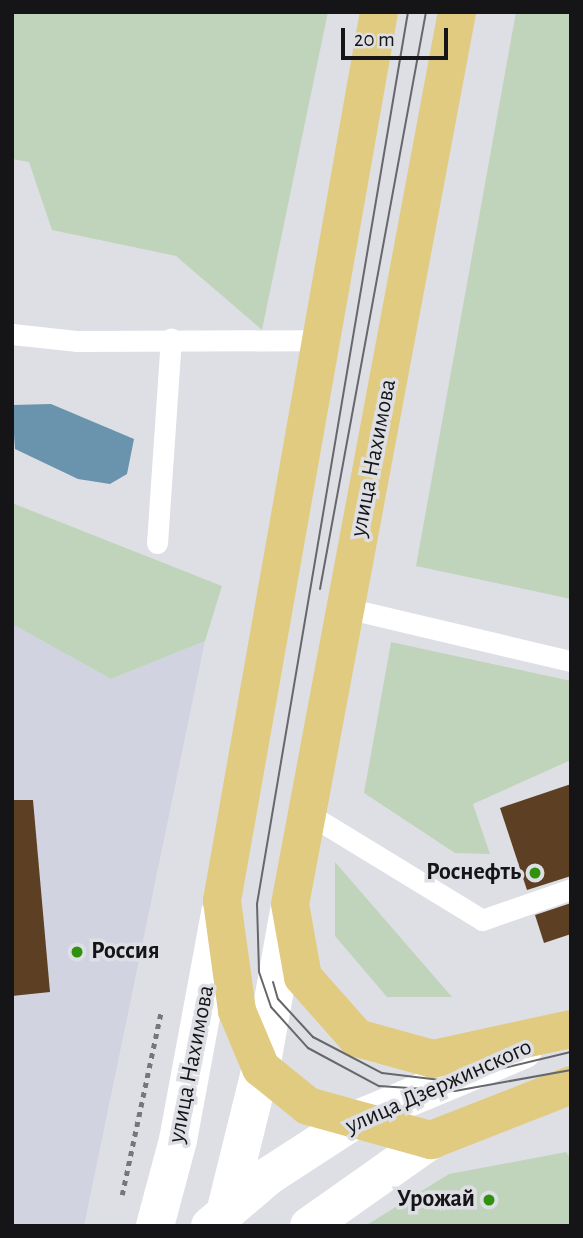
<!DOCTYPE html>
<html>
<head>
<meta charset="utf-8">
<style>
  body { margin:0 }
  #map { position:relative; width:583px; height:1238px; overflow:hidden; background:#dedfe5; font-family:"Alegreya Sans",sans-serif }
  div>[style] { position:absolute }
  .built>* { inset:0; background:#d2d3e1 }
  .green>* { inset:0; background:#c0d4bb }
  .water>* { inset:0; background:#6a93ad }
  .building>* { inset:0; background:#5d4023 }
  .path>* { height:4.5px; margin-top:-2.25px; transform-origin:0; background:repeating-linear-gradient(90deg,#77777b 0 5px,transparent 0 10px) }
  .lane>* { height:21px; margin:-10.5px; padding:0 10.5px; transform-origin:10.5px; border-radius:10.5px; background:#fff }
  .secondary>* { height:38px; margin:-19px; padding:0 19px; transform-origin:19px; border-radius:19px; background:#fff }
  .primary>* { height:38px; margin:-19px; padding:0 19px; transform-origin:19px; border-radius:19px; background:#e1cb81 }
  .tram>* { height:2px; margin:-1px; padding:0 1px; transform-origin:1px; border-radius:1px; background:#66676a }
  .dots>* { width:19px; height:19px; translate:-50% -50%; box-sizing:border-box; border:4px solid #dedfe5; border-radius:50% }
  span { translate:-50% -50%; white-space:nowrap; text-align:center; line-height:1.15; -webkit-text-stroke:7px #dedfe5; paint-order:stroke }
  .street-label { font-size:24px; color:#151517 }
  .poi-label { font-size:24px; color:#151517; font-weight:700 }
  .right { translate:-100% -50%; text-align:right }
  .left { translate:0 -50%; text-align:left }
  .frame { position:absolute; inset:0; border:14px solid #151517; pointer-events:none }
  .scale { position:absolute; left:341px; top:28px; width:107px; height:32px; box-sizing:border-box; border:4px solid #151517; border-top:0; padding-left:9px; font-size:21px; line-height:24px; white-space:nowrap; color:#151517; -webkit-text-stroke:5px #dedfe5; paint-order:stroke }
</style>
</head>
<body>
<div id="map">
  <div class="built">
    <i style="clip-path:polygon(12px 624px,111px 679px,205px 641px,84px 1226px,12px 1226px)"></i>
  </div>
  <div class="green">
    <i style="clip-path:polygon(12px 12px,328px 12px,262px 330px,176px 256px,52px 230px,29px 162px,12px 159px)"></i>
    <i style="clip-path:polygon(516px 12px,571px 12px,571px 599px,416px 566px)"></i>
    <i style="clip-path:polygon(12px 503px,222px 586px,205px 641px,111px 679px,12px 624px)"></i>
    <i style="clip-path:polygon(391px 642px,571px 681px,571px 760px,473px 804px,490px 854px,455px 853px,364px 793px)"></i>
    <i style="clip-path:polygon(335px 862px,452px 997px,387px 997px,335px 936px)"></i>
    <i style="clip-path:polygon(566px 1152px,571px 1159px,571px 1226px,365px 1226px,449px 1174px)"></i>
  </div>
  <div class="water">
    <i style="clip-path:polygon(51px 404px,134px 439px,127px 474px,110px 484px,78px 479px,15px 449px,12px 405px)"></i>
  </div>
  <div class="building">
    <i style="clip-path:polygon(571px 784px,571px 876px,527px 890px,500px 808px)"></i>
    <i style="clip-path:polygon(12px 800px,33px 800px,50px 992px,12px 996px)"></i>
    <i style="clip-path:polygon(571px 903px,571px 934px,544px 943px,535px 915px)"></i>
  </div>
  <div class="path">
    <i style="left:122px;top:1195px;width:187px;rotate:-78deg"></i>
  </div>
  <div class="lane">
    <i style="left:12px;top:334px;width:64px;rotate:6.2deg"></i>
    <i style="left:76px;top:341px;width:245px;rotate:-0.2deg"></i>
    <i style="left:157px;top:543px;width:205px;rotate:-86.1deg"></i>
    <i style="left:346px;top:608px;width:231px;rotate:13.3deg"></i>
    <i style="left:307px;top:813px;width:205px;rotate:31.4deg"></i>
    <i style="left:482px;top:920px;width:94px;rotate:-19.2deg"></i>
  </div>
  <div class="secondary">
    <i style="left:224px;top:1217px;width:154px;rotate:-76.1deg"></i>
    <i style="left:261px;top:1068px;width:165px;rotate:-79.9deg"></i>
    <i style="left:155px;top:1226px;width:89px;rotate:-75deg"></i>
    <i style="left:178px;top:1140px;width:231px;rotate:-79.5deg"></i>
    <i style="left:210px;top:1226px;width:79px;rotate:-40.4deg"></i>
    <i style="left:270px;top:1175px;width:99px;rotate:-33deg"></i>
    <i style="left:353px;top:1121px;width:184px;rotate:-22.7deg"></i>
    <i style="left:309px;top:1226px;width:149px;rotate:-35.2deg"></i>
  </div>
  <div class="primary">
    <i style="left:379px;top:12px;width:903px;rotate:100.02deg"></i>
    <i style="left:222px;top:901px;width:111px;rotate:82.2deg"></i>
    <i style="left:237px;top:1011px;width:62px;rotate:67.2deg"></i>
    <i style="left:261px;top:1068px;width:60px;rotate:39deg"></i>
    <i style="left:308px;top:1106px;width:128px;rotate:15.5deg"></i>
    <i style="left:431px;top:1140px;width:150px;rotate:-21.4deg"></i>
    <i style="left:457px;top:12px;width:907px;rotate:100.6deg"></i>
    <i style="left:290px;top:904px;width:74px;rotate:79.9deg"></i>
    <i style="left:303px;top:977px;width:81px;rotate:48.5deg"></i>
    <i style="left:357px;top:1038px;width:79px;rotate:15.4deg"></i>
    <i style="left:433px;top:1059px;width:141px;rotate:-12.3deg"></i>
  </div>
  <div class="tram">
    <i style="left:408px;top:12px;width:905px;rotate:99.61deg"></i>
    <i style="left:257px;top:904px;width:68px;rotate:88.3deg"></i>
    <i style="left:259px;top:972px;width:37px;rotate:71deg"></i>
    <i style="left:271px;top:1007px;width:55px;rotate:47.9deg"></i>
    <i style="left:308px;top:1048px;width:81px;rotate:28.2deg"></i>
    <i style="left:379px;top:1086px;width:76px;rotate:3.8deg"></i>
    <i style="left:455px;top:1091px;width:118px;rotate:-10.3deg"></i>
    <i style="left:320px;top:589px;width:587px;rotate:-79.59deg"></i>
    <i style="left:273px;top:982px;width:18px;rotate:74deg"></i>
    <i style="left:278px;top:999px;width:52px;rotate:47.4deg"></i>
    <i style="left:313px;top:1037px;width:78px;rotate:27.6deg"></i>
    <i style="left:382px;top:1073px;width:67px;rotate:6.8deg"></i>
    <i style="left:449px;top:1081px;width:125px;rotate:-13.4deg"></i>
  </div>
  <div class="dots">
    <i style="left:535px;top:873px;background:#2f910d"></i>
    <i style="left:77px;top:952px;background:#2f910d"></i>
    <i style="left:489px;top:1200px;background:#2f910d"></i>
  </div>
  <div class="street-label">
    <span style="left:374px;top:458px;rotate:-79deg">улица Нахимова</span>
    <span style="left:192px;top:1064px;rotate:-79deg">улица Нахимова</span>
    <span style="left:439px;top:1087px;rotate:-24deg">улица Дзержинского</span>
  </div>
  <div class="poi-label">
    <span class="right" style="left:521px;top:873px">Роснефть</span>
    <span class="left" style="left:91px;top:952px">Россия</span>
    <span class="right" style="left:475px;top:1200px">Урожай</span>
  </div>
  <div class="frame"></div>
  <div class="scale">20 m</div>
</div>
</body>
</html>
